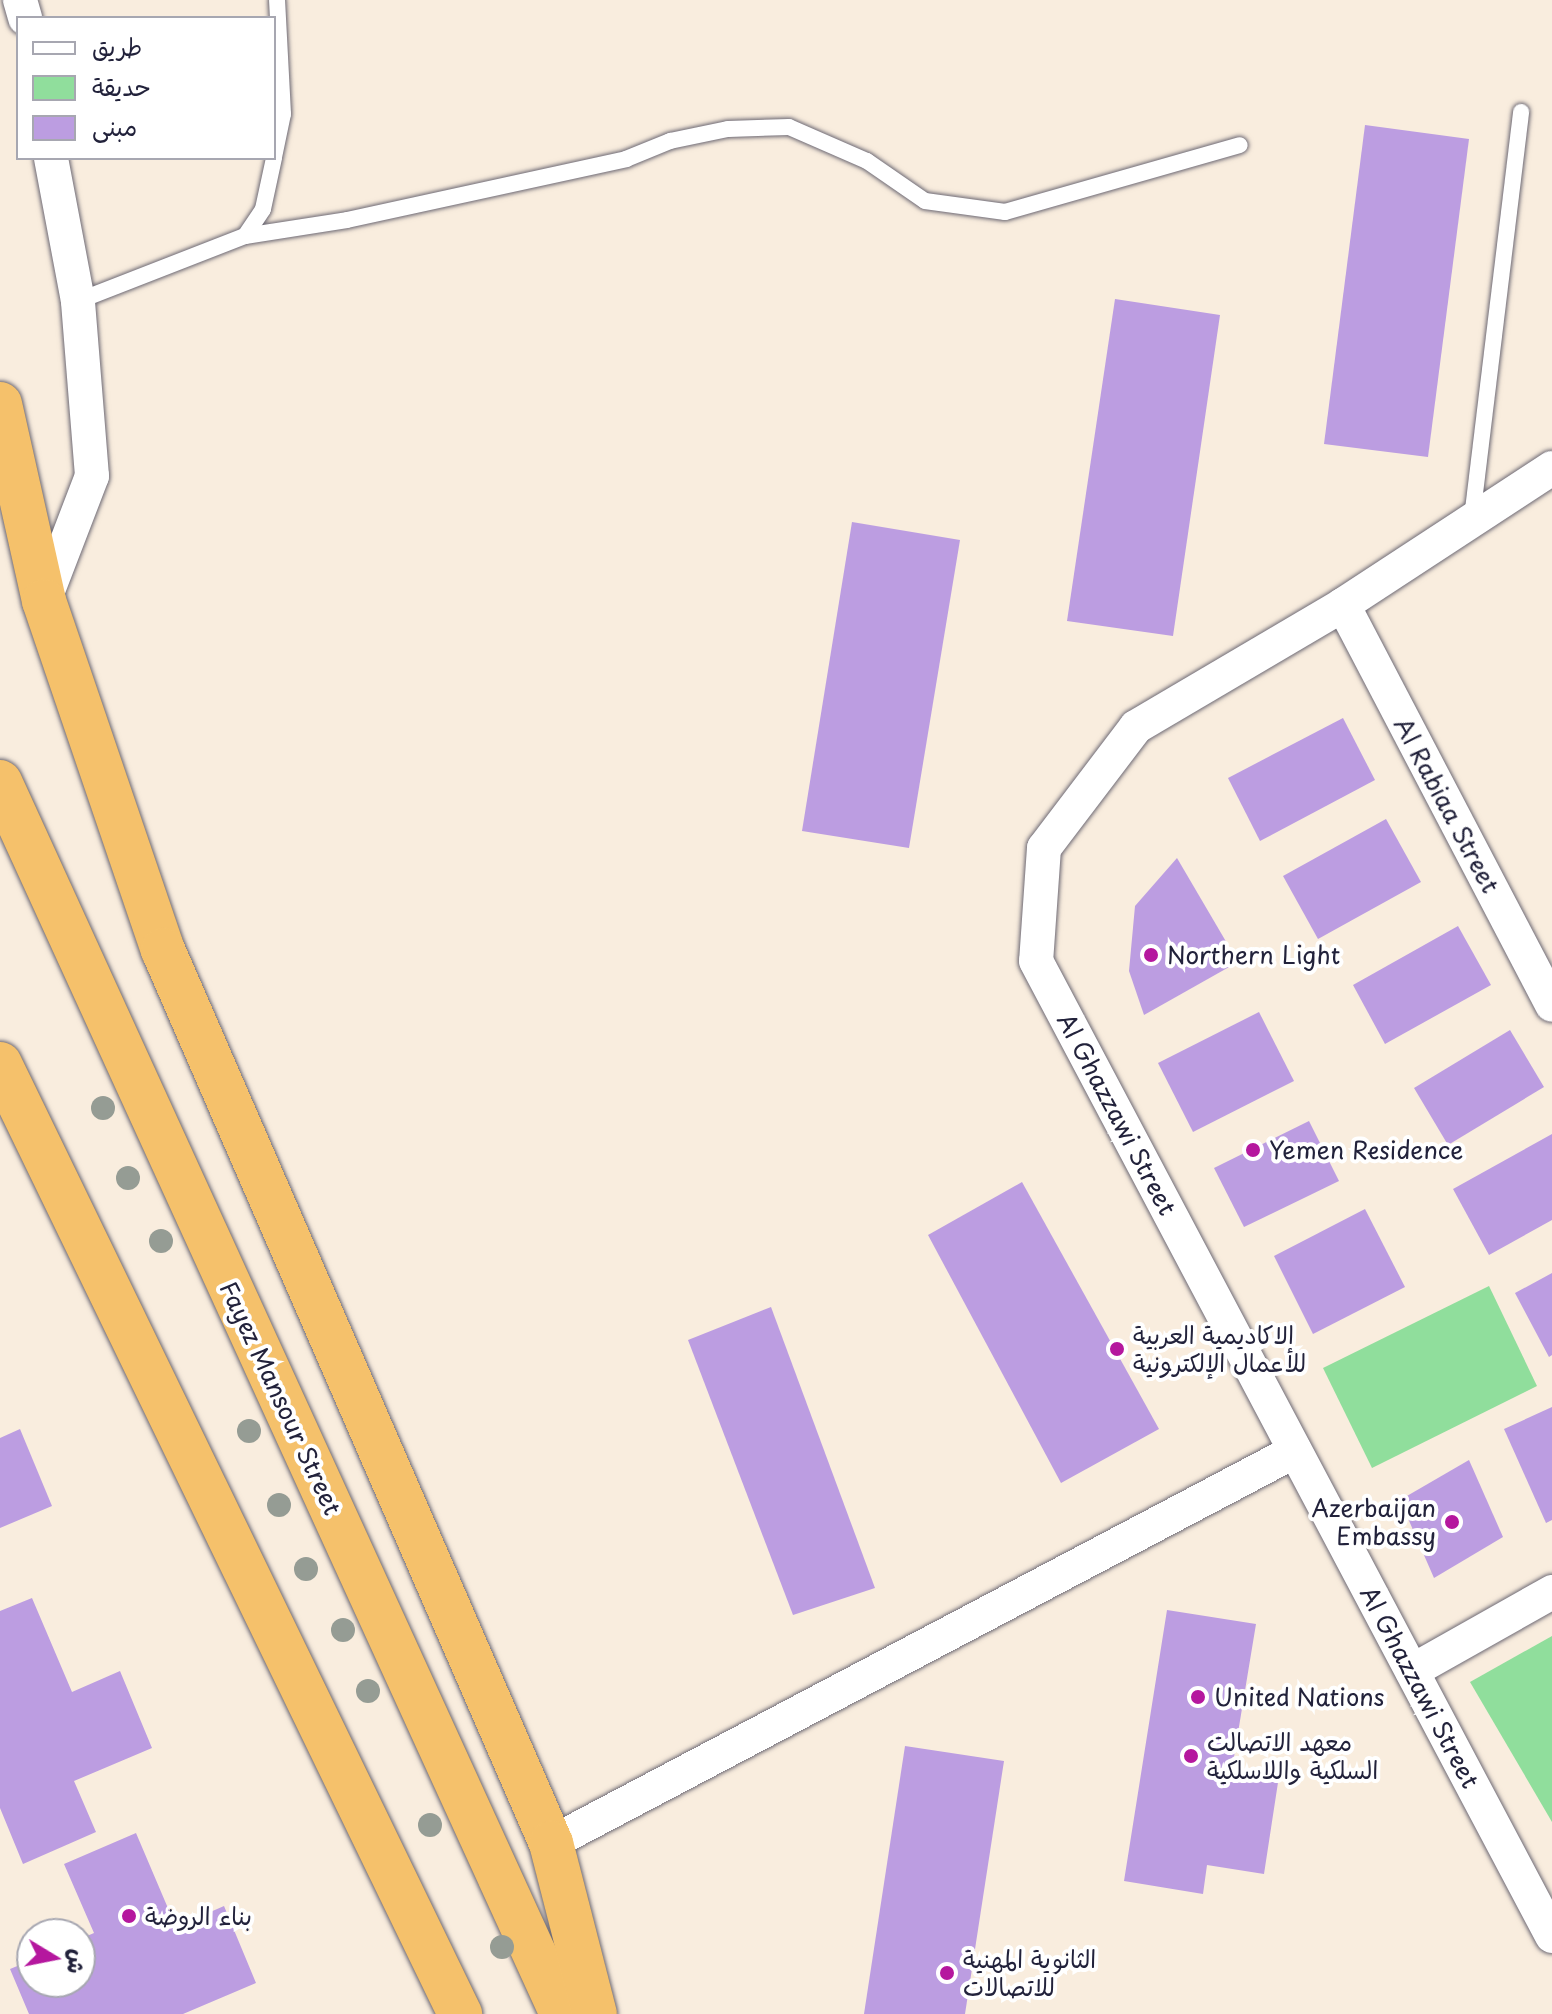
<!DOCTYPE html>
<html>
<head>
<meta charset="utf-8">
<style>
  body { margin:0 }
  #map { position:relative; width:1552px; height:2014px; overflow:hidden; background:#f9edde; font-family:"Playpen Sans","Playpen Sans Arabic",sans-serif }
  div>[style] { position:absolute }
  .green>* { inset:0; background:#90de9c }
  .building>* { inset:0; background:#bc9de1 }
  .roads { filter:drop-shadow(0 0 2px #6d6974) drop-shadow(0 0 2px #6d6974) }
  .service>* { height:16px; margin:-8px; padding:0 8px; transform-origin:8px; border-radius:8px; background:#fff }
  .minor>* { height:34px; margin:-17px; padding:0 17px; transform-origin:17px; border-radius:17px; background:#fff }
  .trunk>* { height:44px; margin:-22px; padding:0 22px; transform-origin:22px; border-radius:22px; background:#f5c16b }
  .motorway>* { height:44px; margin:-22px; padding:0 22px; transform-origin:22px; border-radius:22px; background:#f5c16b }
  .trees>* { width:24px; height:24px; margin:-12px; border-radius:50%; background:#959c94 }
  .dots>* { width:22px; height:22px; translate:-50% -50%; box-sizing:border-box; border:4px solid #fff; border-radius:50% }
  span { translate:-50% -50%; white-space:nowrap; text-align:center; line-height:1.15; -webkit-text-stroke:8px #fff; paint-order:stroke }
  .street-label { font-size:24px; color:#22223b }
  .poi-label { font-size:24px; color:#22223b }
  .left { translate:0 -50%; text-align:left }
  .right { translate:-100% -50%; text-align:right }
  .legend { position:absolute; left:16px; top:16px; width:260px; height:144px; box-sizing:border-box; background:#fff; border:2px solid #a7a7b1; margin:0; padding:10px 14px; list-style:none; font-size:24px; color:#22223b }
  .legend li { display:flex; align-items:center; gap:16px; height:40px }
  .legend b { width:40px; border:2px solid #a7a7b1 }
  .north { position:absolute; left:16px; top:1918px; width:80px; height:80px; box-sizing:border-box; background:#fff; border:2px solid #a7a7b1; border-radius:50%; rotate:100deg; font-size:22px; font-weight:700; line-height:32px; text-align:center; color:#22223b }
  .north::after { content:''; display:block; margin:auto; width:28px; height:36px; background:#b5179e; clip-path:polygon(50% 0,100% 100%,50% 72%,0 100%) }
</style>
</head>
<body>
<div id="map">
  <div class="green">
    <i style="clip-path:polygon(1489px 1286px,1537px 1386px,1372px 1468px,1323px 1368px)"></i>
    <i style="clip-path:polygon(1552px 1636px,1552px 1822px,1470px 1682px)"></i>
  </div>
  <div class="building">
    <i style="clip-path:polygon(1365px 125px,1469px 139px,1428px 457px,1324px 444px)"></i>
    <i style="clip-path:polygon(1115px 299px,1220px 315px,1173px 636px,1067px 621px)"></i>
    <i style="clip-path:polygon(852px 522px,960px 540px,909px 848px,802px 831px)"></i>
    <i style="clip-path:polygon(1343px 718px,1375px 780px,1260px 841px,1228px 778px)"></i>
    <i style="clip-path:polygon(1386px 819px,1421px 882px,1318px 939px,1283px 876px)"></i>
    <i style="clip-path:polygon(1177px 858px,1238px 962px,1144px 1015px,1129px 971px,1135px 906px)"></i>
    <i style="clip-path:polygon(1458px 926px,1491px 985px,1385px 1044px,1353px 985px)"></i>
    <i style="clip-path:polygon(1259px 1012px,1294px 1081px,1193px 1132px,1158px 1063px)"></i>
    <i style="clip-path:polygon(1510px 1030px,1544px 1087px,1448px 1145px,1414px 1088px)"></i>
    <i style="clip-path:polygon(1309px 1121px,1339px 1181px,1244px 1227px,1214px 1168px)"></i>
    <i style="clip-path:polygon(1552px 1134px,1552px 1220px,1489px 1255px,1453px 1189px)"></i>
    <i style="clip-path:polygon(1022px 1182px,1159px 1429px,1061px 1483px,928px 1235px)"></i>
    <i style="clip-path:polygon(1365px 1209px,1405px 1287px,1313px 1334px,1274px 1256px)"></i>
    <i style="clip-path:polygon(1552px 1273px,1552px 1355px,1549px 1357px,1515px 1293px)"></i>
    <i style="clip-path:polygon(771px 1307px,875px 1588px,793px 1615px,688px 1340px)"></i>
    <i style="clip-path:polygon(1552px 1407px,1552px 1520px,1546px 1523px,1504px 1429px)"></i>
    <i style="clip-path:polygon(20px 1429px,52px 1506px,0 1528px,0 1438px)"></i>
    <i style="clip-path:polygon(1469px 1460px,1503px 1537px,1434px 1578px,1400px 1500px)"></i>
    <i style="clip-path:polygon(32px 1598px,72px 1692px,120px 1671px,152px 1748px,74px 1781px,96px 1832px,23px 1864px,0 1808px,0 1611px)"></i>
    <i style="clip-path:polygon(1167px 1610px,1256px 1624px,1232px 1769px,1279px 1776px,1264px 1874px,1207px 1865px,1203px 1894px,1124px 1881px)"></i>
    <i style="clip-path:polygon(905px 1746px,1004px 1761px,965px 2014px,864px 2014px)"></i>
    <i style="clip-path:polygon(136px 1833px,176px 1927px,224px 1906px,256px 1983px,183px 2014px,29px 2014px,10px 1969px,32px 1960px,32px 1982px,80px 1982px,80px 1939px,94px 1933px,64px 1864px)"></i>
  </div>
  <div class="roads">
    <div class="service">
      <i style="left:274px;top:157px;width:44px;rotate:-78.2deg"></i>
      <i style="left:283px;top:114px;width:114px;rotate:-93deg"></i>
      <i style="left:245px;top:236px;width:103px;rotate:-8.9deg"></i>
      <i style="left:347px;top:220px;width:286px;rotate:-12.3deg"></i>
      <i style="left:626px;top:159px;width:48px;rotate:-22.2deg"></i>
      <i style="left:670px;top:141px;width:59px;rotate:-11.7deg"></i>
      <i style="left:728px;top:129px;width:61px;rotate:-1.9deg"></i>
      <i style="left:789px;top:127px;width:85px;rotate:23.6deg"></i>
      <i style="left:867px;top:161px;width:70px;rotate:34.6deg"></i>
      <i style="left:925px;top:201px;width:81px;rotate:7.8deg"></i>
      <i style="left:1005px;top:212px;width:244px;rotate:-15.9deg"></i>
      <i style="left:78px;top:301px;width:179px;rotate:-21.3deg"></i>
      <i style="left:245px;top:236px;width:32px;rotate:-56deg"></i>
      <i style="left:263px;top:209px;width:52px;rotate:-77.8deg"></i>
      <i style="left:1472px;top:518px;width:409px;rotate:-83.1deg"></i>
    </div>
    <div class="minor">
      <i style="left:20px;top:0;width:19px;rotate:74deg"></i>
      <i style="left:1552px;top:468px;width:250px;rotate:146.8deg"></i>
      <i style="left:1343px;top:605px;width:240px;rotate:149.5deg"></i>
      <i style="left:1136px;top:727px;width:152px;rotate:127.2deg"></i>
      <i style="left:1044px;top:848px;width:113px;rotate:94deg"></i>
      <i style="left:1036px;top:961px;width:1103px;rotate:62.11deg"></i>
      <i style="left:44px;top:601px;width:134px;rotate:-69deg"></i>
      <i style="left:92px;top:476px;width:176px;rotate:-94.6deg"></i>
      <i style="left:78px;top:301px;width:146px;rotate:-100.7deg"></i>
      <i style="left:1343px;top:605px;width:451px;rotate:62.4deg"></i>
      <i style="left:1412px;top:1671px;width:161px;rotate:-29.4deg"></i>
      <i style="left:551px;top:1843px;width:841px;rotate:-27.78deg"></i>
    </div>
    <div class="trunk">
      <i style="left:0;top:782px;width:1354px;rotate:65.48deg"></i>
      <i style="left:0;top:1064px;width:1056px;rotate:64.16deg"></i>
    </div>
    <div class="motorway">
      <i style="left:0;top:404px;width:202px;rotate:77.4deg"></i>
      <i style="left:44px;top:601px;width:369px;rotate:71.2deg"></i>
      <i style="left:163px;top:950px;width:974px;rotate:66.52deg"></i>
      <i style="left:551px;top:1843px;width:177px;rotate:75.6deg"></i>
    </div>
  </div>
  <div class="trees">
    <i style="left:103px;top:1108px"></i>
    <i style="left:128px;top:1178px"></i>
    <i style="left:161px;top:1241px"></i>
    <i style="left:249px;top:1431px"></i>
    <i style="left:279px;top:1505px"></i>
    <i style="left:306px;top:1569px"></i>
    <i style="left:343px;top:1630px"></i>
    <i style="left:368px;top:1691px"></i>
    <i style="left:430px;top:1825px"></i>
    <i style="left:502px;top:1947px"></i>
  </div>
  <div class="dots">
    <i style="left:1151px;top:955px;background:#b5179e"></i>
    <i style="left:1253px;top:1150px;background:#b5179e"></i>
    <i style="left:1117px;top:1349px;background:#b5179e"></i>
    <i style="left:1452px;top:1522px;background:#b5179e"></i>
    <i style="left:1198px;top:1697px;background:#b5179e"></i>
    <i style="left:1191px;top:1756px;background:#b5179e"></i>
    <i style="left:129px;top:1916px;background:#b5179e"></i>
    <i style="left:947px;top:1973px;background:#b5179e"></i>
  </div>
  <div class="street-label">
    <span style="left:1447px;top:805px;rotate:62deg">Al Rabiaa Street</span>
    <span style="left:1117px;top:1114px;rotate:62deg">Al Ghazzawi Street</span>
    <span style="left:281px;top:1398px;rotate:65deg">Fayez Mansour Street</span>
    <span style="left:1420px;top:1687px;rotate:62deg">Al Ghazzawi Street</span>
  </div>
  <div class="poi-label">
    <span class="left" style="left:1167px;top:955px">Northern Light</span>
    <span class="left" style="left:1269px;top:1150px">Yemen Residence</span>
    <span class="left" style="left:1133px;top:1349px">الاكاديمية العربية<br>للأعمال الإلكترونية</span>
    <span class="right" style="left:1436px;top:1522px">Azerbaijan<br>Embassy</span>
    <span class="left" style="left:1214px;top:1697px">United Nations</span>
    <span class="left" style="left:1207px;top:1756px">معهد الاتصالت<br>السلكية واللاسلكية</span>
    <span class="left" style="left:145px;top:1916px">بناء الروضة</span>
    <span class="left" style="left:963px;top:1973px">الثانوية المهنية<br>للاتصالات</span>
  </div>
  <ul class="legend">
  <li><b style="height:10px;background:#fff"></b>طريق</li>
  <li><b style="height:22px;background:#90de9c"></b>حديقة</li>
  <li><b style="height:22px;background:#bc9de1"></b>مبنى</li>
  </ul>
  <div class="north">ش</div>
</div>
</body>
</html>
